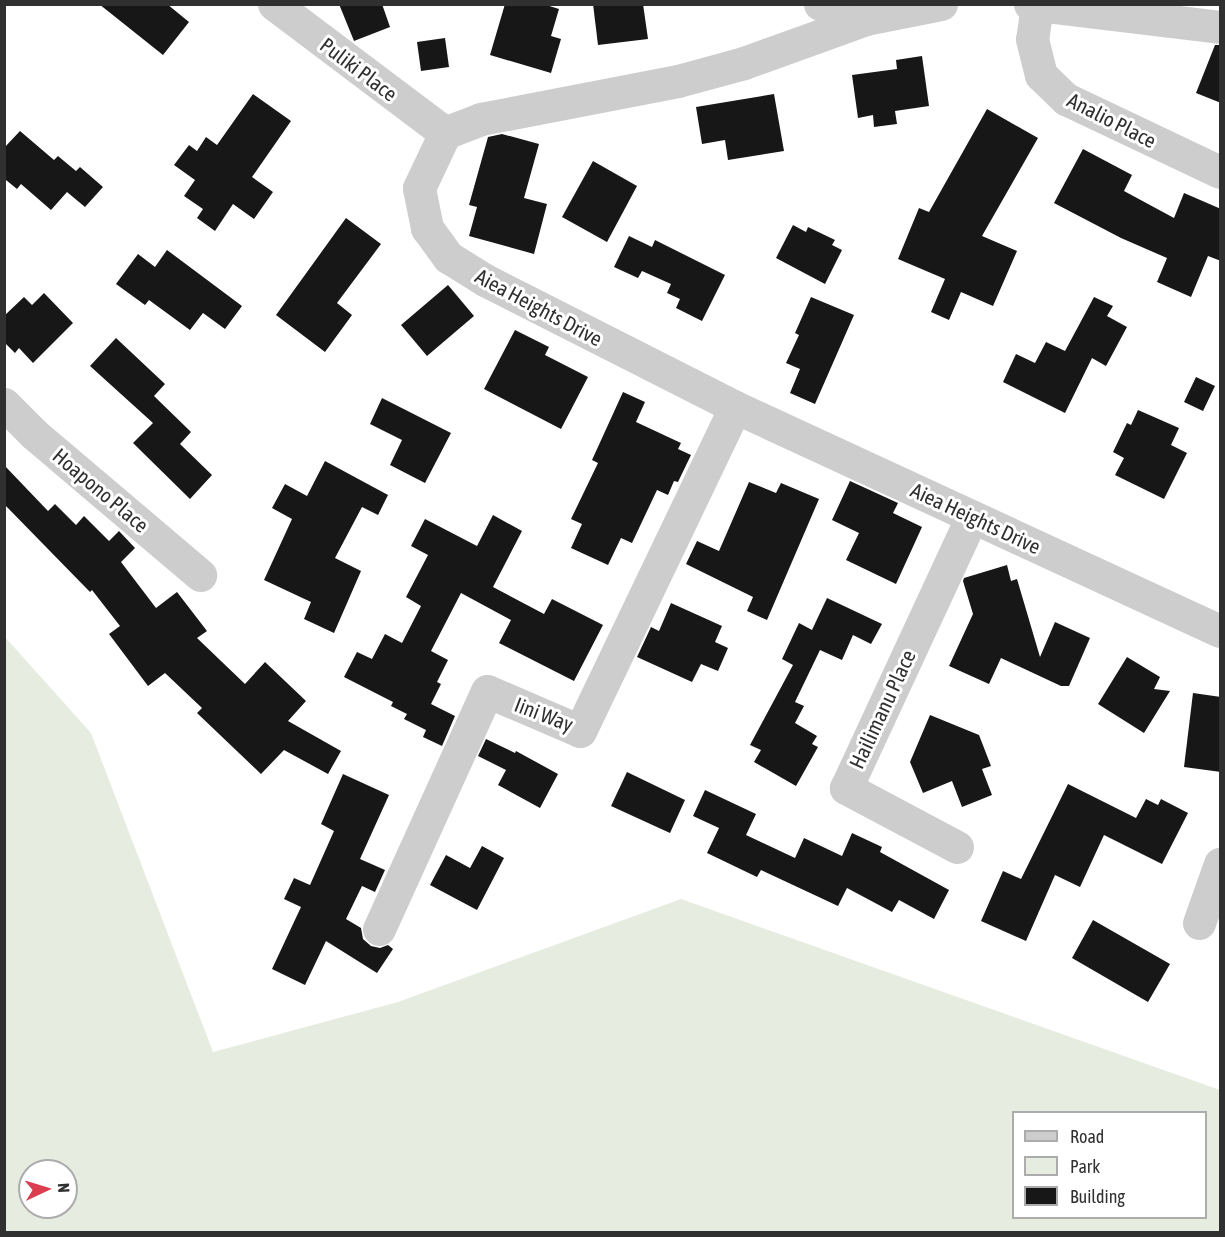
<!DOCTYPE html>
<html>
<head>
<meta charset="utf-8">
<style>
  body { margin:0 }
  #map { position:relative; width:1225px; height:1237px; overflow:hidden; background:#fff; font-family:"Asap Condensed",sans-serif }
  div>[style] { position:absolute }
  .green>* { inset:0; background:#e6ecdf }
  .building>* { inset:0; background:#171717 }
  .minor>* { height:33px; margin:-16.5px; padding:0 16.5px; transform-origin:16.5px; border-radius:16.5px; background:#cdcdcd }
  span { translate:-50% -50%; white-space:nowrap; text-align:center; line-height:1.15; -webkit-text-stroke:6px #fff; paint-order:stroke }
  .street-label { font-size:21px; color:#303030 }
  .frame { position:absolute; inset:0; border:6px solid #303030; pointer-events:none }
  .legend { position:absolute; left:1012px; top:1111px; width:195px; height:108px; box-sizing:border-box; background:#fff; border:2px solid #acacac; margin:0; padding:8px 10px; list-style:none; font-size:18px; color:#303030 }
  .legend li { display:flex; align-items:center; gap:12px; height:30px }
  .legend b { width:30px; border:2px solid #acacac }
  .north { position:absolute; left:18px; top:1159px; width:60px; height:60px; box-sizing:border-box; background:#fff; border:2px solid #acacac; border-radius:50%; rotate:86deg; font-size:16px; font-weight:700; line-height:24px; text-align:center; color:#303030 }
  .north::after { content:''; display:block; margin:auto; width:21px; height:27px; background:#db3e4f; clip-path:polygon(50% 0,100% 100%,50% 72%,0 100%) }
</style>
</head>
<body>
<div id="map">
  <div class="green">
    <i style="clip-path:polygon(evenodd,5px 637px,91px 733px,213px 1052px,398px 1002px,681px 899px,1220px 1090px,1220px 1232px,5px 1232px,5px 637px,1014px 1112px,1206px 1112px,1206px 1218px,1014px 1218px,1014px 1112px,5px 637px,30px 1171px,66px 1171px,66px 1207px,30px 1207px,30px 1171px)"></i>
  </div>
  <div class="building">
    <i style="clip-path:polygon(99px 4px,167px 4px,189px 22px,163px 55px)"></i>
    <i style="clip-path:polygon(339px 4px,382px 4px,390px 27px,354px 41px)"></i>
    <i style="clip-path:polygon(505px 4px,543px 4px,559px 9px,551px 36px,561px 39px,551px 73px,490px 55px)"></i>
    <i style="clip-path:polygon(593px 4px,643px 4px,648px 39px,598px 45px)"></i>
    <i style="clip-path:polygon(445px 38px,449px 67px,421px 71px,417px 42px)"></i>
    <i style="clip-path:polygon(1215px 45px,1221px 45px,1221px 103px,1196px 93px)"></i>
    <i style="clip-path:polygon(922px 56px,929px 106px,895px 111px,897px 124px,874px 127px,873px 115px,858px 118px,852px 75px,897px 69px,896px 60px)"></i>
    <i style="clip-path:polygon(253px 94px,291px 121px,252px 177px,273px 192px,254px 219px,233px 204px,215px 231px,197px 218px,203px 209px,184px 196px,195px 180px,174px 165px,189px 145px,197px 151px,206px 137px,217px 145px)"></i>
    <i style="clip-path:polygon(774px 94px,784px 151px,728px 160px,725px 140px,702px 144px,696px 107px)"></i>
    <i style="clip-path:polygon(987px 109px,1038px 138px,982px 236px,1017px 251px,993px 306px,961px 292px,949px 320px,931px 312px,945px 279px,898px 259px,919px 208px,929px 212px)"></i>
    <i style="clip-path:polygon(20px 131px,54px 160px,58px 156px,76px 171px,80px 167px,103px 187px,85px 207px,67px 192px,51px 210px,21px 184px,17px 189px,6px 180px,4px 148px)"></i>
    <i style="clip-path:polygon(502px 134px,539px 144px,524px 198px,547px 204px,534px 254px,469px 236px,477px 207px,469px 205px,488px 137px)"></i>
    <i style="clip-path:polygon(1083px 149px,1132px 175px,1124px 191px,1174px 218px,1184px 193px,1221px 209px,1221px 261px,1208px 256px,1191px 297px,1157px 282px,1167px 258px,1121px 238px,1054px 203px)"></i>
    <i style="clip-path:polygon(593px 161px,637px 186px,607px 242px,562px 217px)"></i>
    <i style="clip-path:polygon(346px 218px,381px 244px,337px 303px,352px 315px,325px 352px,276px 315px)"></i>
    <i style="clip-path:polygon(793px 225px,806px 232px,808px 227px,835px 240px,832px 245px,842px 250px,825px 284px,776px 258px)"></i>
    <i style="clip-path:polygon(629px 236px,652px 247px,655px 240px,725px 275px,702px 321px,676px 308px,680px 299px,667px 293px,671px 284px,642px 271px,638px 278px,614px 267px)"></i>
    <i style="clip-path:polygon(167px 250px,242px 306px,225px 329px,203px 313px,190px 330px,149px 300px,145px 305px,116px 284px,138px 254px,155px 267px)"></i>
    <i style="clip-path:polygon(448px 285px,474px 316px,427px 356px,401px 325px)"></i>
    <i style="clip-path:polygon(44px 293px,73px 323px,33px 363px,19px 348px,15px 353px,4px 342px,4px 316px,24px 297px,32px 305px)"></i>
    <i style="clip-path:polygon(811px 297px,854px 315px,815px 404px,790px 393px,800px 369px,786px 363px,799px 335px,795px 333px)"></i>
    <i style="clip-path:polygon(1094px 297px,1113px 306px,1107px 316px,1127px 327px,1106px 366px,1092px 358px,1065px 413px,1003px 382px,1016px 354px,1035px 363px,1046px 342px,1065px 351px)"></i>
    <i style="clip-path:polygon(515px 330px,549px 347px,545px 355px,588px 377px,561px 429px,484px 389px)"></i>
    <i style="clip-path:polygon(116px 338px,165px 384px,154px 396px,191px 432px,180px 444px,212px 475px,190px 499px,133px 443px,153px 423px,90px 366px)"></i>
    <i style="clip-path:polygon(1196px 377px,1215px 386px,1203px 411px,1184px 402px)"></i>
    <i style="clip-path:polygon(623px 392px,645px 402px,636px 422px,681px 443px,678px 449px,691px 455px,678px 482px,674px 481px,668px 495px,657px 490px,632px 543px,621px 538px,608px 565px,571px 548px,582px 524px,571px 519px,598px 463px,592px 460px)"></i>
    <i style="clip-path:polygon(382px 398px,451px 433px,425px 483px,390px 465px,402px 440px,370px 424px)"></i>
    <i style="clip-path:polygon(1138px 410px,1179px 428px,1171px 445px,1187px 453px,1164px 499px,1115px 475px,1124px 458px,1113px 452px,1127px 423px,1131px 425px)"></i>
    <i style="clip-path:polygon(325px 461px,388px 495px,378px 515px,362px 507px,335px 558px,361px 571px,334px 633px,304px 619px,311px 602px,264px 580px,292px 519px,272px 508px,285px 484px,307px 496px)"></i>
    <i style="clip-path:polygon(4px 465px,48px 511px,55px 504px,76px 525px,84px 516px,109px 541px,119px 531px,135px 548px,121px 562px,156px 608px,177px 592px,207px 631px,197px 638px,245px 684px,265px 662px,306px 701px,288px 721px,341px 751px,328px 774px,284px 750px,261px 774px,197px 713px,202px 708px,165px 673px,148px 686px,109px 634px,120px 626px,92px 590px,90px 592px,4px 504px)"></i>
    <i style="clip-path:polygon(850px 481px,898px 503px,893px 513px,922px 527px,896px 584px,846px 560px,859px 533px,832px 520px)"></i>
    <i style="clip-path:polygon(749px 482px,776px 493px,781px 483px,819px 499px,767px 620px,747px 611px,753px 597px,686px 564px,697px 541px,719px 551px)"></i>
    <i style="clip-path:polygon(493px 515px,522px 531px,493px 587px,544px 614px,552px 599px,603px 625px,574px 681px,499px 643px,511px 620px,461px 593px,431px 651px,448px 660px,437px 682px,441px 684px,431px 704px,455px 716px,442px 746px,423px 737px,426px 730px,404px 719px,407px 714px,391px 706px,393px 702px,344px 677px,357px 652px,372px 659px,385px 634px,402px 643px,421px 606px,406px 597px,428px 555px,411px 546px,425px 519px,477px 546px)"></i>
    <i style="clip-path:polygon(1007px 565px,1011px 581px,1017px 579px,1040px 657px,1055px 622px,1090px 638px,1069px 686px,1061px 686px,1001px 658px,989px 684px,949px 666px,973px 614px,963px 581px,964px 578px)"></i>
    <i style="clip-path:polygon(827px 598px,882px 624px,871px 644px,853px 635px,842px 660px,820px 650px,795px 702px,804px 706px,795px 723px,817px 736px,812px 744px,818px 747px,796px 786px,754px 762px,761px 750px,750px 745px,793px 665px,782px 659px,799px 623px,812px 630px)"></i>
    <i style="clip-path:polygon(671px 603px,722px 626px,715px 642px,728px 648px,718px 671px,701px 664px,692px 682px,637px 657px,651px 627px,659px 631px)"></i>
    <i style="clip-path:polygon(1127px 657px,1160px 677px,1154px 689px,1170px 691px,1144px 733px,1098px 704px)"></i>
    <i style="clip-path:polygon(1193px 693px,1221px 697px,1221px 772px,1184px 767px)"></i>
    <i style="clip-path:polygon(930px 715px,979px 735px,991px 766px,982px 769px,992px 795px,962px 807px,952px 781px,923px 793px,910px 762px)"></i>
    <i style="clip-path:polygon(486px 739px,515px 753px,516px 751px,558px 774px,540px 808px,498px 785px,506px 770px,478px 756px)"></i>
    <i style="clip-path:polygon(627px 772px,685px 800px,670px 833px,611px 806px)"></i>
    <i style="clip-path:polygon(343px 774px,389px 795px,360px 859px,385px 870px,375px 892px,362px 886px,346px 919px,361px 928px,363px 939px,371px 946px,380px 948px,388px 945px,393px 949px,377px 973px,326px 941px,305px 985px,272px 969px,301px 907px,284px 899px,294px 878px,310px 885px,334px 831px,321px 824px)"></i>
    <i style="clip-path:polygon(1068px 784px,1136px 818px,1146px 799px,1158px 805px,1161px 799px,1188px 813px,1162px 864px,1104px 835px,1080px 887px,1055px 875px,1026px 941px,981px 921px,1003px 871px,1021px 879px)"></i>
    <i style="clip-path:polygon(705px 790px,756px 814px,746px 835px,795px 858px,804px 838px,842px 856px,852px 833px,882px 847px,880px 852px,949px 890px,934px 919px,899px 900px,892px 912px,847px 888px,838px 906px,761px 870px,757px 877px,707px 853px,719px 828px,693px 816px)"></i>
    <i style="clip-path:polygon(482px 846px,504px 858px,477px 910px,430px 885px,446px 855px,470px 868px)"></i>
    <i style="clip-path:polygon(1093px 920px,1170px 964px,1148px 1002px,1072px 958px)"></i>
  </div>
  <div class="minor">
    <i style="left:274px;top:4px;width:214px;rotate:37deg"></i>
    <i style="left:820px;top:4px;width:48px;rotate:18.1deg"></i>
    <i style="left:941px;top:4px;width:76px;rotate:168.7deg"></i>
    <i style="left:866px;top:19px;width:130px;rotate:160.2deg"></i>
    <i style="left:744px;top:63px;width:68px;rotate:164.7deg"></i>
    <i style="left:678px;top:81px;width:201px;rotate:169.1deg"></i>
    <i style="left:481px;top:119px;width:39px;rotate:159deg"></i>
    <i style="left:445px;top:133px;width:61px;rotate:115.3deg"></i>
    <i style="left:419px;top:188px;width:41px;rotate:78.7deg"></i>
    <i style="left:427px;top:228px;width:36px;rotate:54deg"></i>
    <i style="left:448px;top:257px;width:44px;rotate:31.9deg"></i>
    <i style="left:485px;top:280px;width:280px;rotate:26.9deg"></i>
    <i style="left:735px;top:407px;width:534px;rotate:24.79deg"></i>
    <i style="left:1030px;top:4px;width:191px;rotate:6.9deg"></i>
    <i style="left:1037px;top:5px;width:34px;rotate:98deg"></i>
    <i style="left:1032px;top:39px;width:37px;rotate:76deg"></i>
    <i style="left:1041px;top:75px;width:35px;rotate:44deg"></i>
    <i style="left:1066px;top:99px;width:170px;rotate:25.4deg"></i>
    <i style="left:4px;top:404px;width:42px;rotate:45deg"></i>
    <i style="left:34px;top:434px;width:218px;rotate:40.3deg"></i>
    <i style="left:957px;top:847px;width:126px;rotate:-152deg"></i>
    <i style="left:846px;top:788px;width:299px;rotate:-65.1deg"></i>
    <i style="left:1199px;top:923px;width:63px;rotate:-70.4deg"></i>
    <i style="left:379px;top:929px;width:261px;rotate:-65.6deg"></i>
    <i style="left:487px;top:691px;width:101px;rotate:23.3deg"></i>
    <i style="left:580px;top:731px;width:359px;rotate:-64.4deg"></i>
  </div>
  <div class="street-label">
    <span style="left:359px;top:69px;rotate:37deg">Puliki Place</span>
    <span style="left:1112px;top:120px;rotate:27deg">Analio Place</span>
    <span style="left:539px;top:307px;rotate:28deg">Aiea Heights Drive</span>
    <span style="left:101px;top:490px;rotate:40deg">Hoapono Place</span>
    <span style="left:976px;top:518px;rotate:25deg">Aiea Heights Drive</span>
    <span style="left:882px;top:709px;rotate:-65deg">Hailimanu Place</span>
    <span style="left:544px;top:714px;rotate:21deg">Iini Way</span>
  </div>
  <div class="frame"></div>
  <ul class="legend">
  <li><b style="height:8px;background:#cdcdcd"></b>Road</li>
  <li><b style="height:16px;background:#e6ecdf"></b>Park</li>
  <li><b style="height:16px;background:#171717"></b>Building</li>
  </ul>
  <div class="north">N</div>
</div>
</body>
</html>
